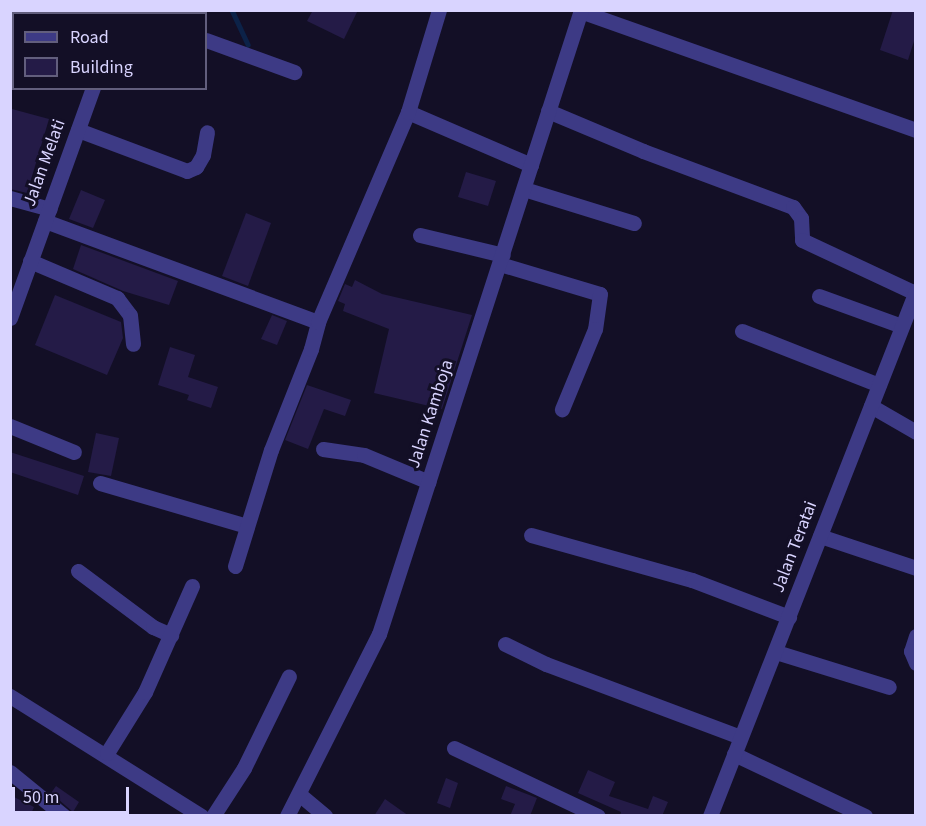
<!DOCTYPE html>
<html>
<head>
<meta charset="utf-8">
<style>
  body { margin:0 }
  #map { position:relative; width:926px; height:826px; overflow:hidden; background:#130f26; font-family:"Source Sans 3",sans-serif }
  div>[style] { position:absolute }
  .stream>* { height:4.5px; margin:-2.25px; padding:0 2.25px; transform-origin:2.25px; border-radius:2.25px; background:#0c2248 }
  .building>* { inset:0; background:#241b47 }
  .minor>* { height:15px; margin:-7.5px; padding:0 7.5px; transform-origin:7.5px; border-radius:7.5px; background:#3d3a85 }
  span { translate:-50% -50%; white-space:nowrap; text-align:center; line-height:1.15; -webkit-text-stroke:6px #130f26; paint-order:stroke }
  .street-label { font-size:18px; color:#d9d4ff }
  .frame { position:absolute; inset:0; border:12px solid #d9d4ff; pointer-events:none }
  .legend { position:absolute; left:12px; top:12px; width:195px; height:78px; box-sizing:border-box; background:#130f26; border:2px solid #625e7d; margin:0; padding:8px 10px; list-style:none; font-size:18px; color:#d9d4ff }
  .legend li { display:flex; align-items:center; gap:12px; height:30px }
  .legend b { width:30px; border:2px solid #625e7d }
  .scale { position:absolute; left:12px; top:787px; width:117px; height:27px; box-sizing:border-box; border:3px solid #d9d4ff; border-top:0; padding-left:8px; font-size:18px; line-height:21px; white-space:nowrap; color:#d9d4ff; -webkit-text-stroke:4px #130f26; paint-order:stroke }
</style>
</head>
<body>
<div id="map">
  <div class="stream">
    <i style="left:232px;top:10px;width:38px;rotate:65deg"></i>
  </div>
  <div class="building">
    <i style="clip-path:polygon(313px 10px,358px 10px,344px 39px,307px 21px)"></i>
    <i style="clip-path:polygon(893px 10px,915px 10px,915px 38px,908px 60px,880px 50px)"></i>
    <i style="clip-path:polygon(12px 109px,49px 119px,27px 193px,10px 189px)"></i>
    <i style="clip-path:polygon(466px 172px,496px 181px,488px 206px,458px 197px)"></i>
    <i style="clip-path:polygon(81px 190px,105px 200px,93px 228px,69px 219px)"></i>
    <i style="clip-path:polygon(246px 213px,271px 223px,248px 286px,222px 276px)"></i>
    <i style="clip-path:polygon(81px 245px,178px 281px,169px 305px,123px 291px,73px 269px)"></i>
    <i style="clip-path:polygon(355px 280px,382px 294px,472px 315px,442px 409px,374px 393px,389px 329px,343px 311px,345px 304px,338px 301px,345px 284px,352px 287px)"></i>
    <i style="clip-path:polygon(55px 295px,121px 322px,123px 338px,107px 375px,35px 345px)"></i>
    <i style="clip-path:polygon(272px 315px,287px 321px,277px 345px,261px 339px)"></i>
    <i style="clip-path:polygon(170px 347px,195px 355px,188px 377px,218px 387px,211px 408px,187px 400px,189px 395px,158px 385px)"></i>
    <i style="clip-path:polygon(307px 385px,351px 400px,345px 416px,324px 409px,308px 449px,285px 440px)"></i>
    <i style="clip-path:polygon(96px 433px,119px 438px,111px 476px,88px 472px)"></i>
    <i style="clip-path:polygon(10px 452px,84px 476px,78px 495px,10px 472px)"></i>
    <i style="clip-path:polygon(588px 770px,615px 782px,609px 796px,648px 809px,653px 796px,668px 802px,662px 816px,620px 816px,621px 812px,578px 793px)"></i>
    <i style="clip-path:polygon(446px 778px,458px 783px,450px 808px,437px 803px)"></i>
    <i style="clip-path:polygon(56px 786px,79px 802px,73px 812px,51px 793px)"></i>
    <i style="clip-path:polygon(506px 786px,537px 798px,530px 816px,510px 816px,515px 804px,501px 799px)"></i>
    <i style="clip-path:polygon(10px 795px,34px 807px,30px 816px,10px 816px)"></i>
    <i style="clip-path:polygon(385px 799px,409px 816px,374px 816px)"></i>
  </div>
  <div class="minor">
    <i style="left:40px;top:10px;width:10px;rotate:24deg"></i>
    <i style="left:121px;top:10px;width:10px;rotate:24deg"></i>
    <i style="left:580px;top:11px;width:356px;rotate:19.5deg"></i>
    <i style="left:206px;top:40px;width:94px;rotate:20deg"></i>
    <i style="left:548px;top:111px;width:103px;rotate:22.8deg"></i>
    <i style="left:643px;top:151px;width:160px;rotate:20.5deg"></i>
    <i style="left:793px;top:207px;width:14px;rotate:54deg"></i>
    <i style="left:801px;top:218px;width:22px;rotate:87deg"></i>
    <i style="left:802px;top:240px;width:125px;rotate:25.1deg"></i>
    <i style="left:408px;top:112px;width:134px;rotate:23.3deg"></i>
    <i style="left:78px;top:130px;width:116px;rotate:20.6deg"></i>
    <i style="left:187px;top:171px;width:10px;rotate:-24deg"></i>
    <i style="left:196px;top:167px;width:14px;rotate:-60deg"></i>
    <i style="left:203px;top:155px;width:23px;rotate:-80deg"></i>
    <i style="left:524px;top:189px;width:115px;rotate:17.2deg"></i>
    <i style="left:10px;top:198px;width:41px;rotate:15.4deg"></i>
    <i style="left:45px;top:221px;width:291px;rotate:20.3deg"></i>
    <i style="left:420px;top:235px;width:85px;rotate:13.5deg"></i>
    <i style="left:30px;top:261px;width:95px;rotate:23deg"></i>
    <i style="left:117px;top:298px;width:21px;rotate:53deg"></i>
    <i style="left:130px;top:315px;width:29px;rotate:84deg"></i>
    <i style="left:500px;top:264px;width:104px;rotate:16.7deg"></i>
    <i style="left:600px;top:294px;width:35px;rotate:98deg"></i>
    <i style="left:595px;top:329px;width:87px;rotate:112.4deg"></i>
    <i style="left:819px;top:296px;width:88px;rotate:19.9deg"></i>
    <i style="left:10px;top:318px;width:245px;rotate:-70.2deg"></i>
    <i style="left:742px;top:331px;width:147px;rotate:21.5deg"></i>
    <i style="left:871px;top:406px;width:52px;rotate:30deg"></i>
    <i style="left:10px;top:426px;width:69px;rotate:22.1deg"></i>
    <i style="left:323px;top:449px;width:41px;rotate:8.3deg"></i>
    <i style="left:364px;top:455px;width:70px;rotate:22.6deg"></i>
    <i style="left:100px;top:483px;width:153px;rotate:16.3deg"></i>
    <i style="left:531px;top:535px;width:167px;rotate:15.6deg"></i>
    <i style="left:692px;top:580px;width:104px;rotate:20.9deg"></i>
    <i style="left:820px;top:536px;width:101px;rotate:18.4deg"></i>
    <i style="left:235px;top:566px;width:121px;rotate:-72.8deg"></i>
    <i style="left:271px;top:450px;width:109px;rotate:-68.4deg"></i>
    <i style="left:311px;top:349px;width:28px;rotate:-75deg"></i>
    <i style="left:318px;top:322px;width:228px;rotate:-66.8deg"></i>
    <i style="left:408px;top:112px;width:107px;rotate:-73.1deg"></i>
    <i style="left:78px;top:571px;width:94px;rotate:36.7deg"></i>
    <i style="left:153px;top:627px;width:20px;rotate:24deg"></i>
    <i style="left:916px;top:636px;width:16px;rotate:108deg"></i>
    <i style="left:911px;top:651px;width:13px;rotate:67deg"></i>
    <i style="left:505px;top:644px;width:46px;rotate:26deg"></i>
    <i style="left:546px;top:664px;width:207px;rotate:20.6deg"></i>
    <i style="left:776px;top:652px;width:118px;rotate:17.2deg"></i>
    <i style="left:10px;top:696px;width:226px;rotate:32.1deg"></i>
    <i style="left:454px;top:748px;width:159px;rotate:25.3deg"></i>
    <i style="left:107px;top:753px;width:72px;rotate:-58.1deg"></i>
    <i style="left:145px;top:692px;width:116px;rotate:-66.1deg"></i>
    <i style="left:734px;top:754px;width:145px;rotate:25.3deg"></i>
    <i style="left:10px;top:772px;width:70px;rotate:39.2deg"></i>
    <i style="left:299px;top:794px;width:34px;rotate:40deg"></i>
    <i style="left:213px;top:816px;width:57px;rotate:-57.1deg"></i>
    <i style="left:244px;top:768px;width:102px;rotate:-63.9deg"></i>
    <i style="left:287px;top:816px;width:204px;rotate:-63.2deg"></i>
    <i style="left:379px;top:634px;width:656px;rotate:-72.06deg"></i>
    <i style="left:710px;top:816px;width:564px;rotate:-68.58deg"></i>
  </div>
  <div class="street-label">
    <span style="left:45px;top:163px;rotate:-70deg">Jalan Melati</span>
    <span style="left:431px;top:414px;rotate:-72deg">Jalan Kamboja</span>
    <span style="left:795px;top:547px;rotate:-69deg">Jalan Teratai</span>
  </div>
  <div class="frame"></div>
  <ul class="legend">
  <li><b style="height:8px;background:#3d3a85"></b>Road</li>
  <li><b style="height:16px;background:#241b47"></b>Building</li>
  </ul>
  <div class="scale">50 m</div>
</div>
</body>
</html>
